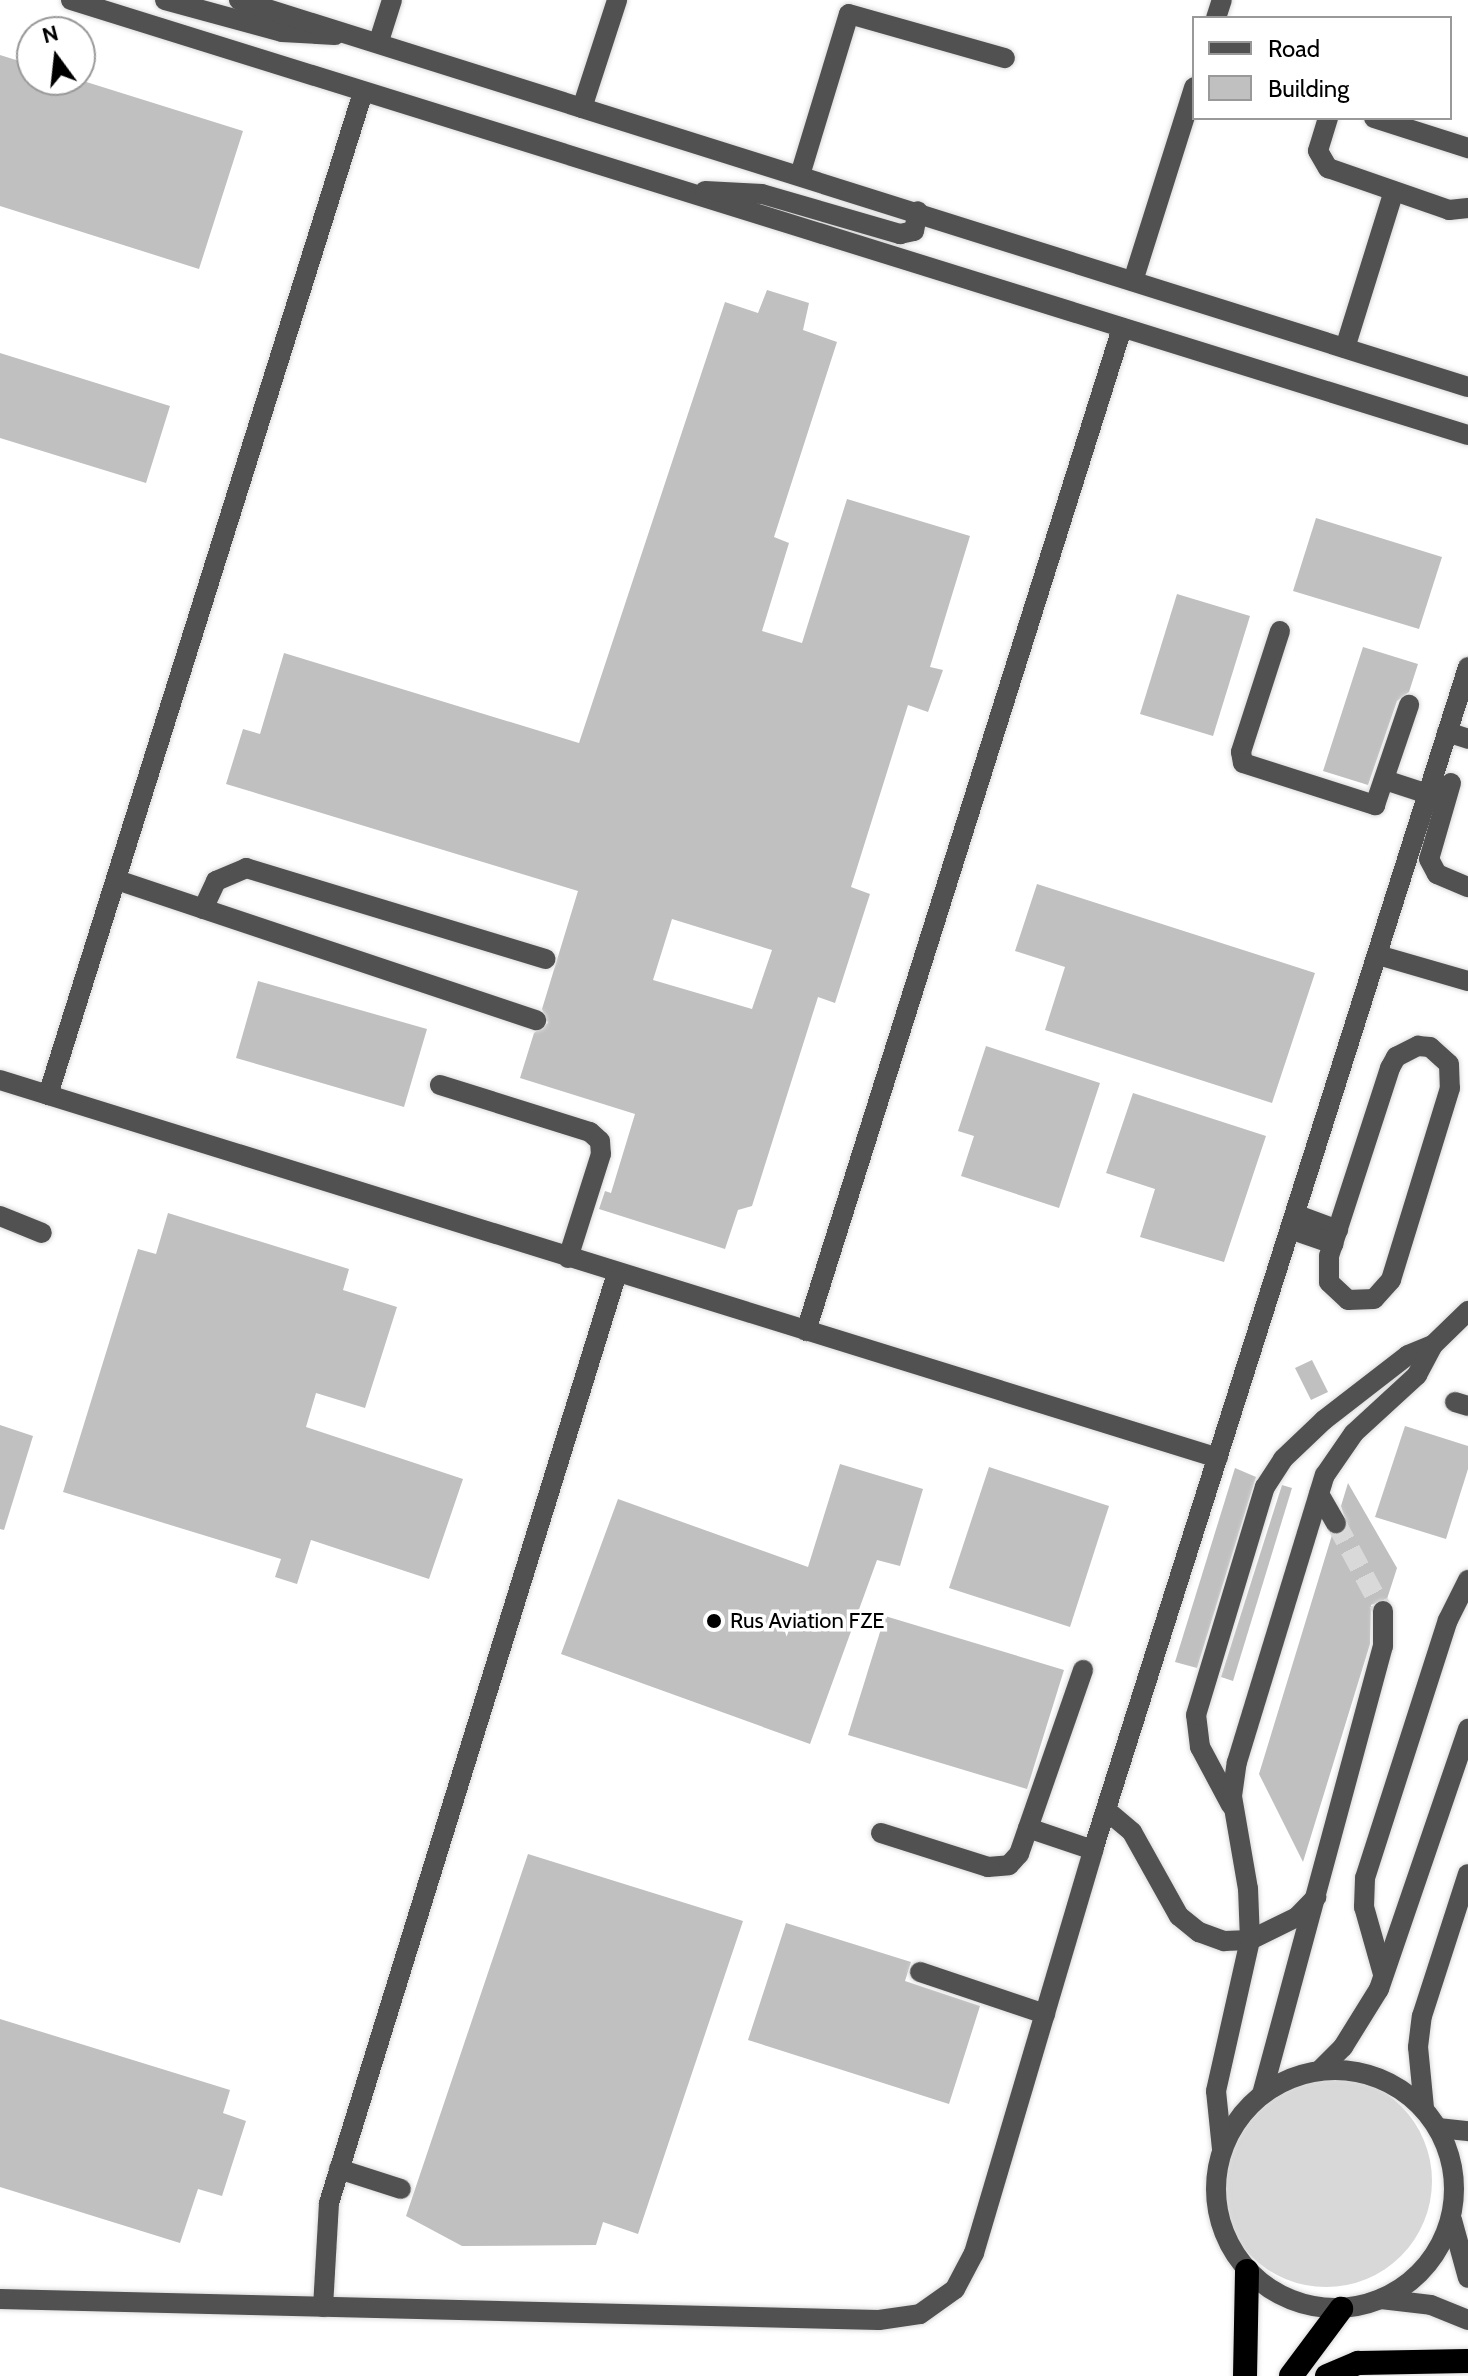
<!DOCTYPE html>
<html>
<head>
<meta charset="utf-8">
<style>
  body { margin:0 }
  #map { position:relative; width:1468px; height:2376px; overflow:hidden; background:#fff; font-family:Cabin,sans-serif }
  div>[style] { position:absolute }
  .green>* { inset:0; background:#d8d8d8 }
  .round { border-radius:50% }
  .building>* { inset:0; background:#c0c0c0 }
  .minor-tunnel>* { height:20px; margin-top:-10px; transform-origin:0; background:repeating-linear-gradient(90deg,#d9d9d9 0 20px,transparent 0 30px) }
  .roads { filter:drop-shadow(0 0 2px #dbdbdb) drop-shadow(0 0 2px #dbdbdb) }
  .minor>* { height:20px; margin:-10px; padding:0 10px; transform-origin:10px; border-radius:10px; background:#515151 }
  .minor>.ring { margin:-10px; padding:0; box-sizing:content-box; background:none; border:20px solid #515151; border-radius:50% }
  .highway>* { height:24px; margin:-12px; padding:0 12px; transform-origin:12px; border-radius:12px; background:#000 }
  .dots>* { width:22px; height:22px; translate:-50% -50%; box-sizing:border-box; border:4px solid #fff; border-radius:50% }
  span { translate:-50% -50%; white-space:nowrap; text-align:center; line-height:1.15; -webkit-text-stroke:7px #fff; paint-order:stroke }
  .poi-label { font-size:22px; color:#000 }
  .left { translate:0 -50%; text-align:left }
  .legend { position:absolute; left:1192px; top:16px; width:260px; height:104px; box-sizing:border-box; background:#fff; border:2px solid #999; margin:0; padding:10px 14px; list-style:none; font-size:24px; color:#000 }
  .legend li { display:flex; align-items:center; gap:16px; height:40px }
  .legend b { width:40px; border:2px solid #999 }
  .north { position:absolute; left:16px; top:16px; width:80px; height:80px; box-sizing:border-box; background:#fff; border:2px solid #999; border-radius:50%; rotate:345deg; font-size:22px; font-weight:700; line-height:32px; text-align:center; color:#000 }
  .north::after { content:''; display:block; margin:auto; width:28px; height:36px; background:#000; clip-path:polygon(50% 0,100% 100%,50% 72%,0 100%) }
</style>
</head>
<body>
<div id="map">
  <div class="green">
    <i class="round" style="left:1220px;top:2075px;width:212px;height:212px"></i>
  </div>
  <div class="building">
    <i style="clip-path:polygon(0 55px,32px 65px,32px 80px,80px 80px,243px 131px,199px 269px,0 206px)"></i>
    <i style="clip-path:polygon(evenodd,767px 290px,809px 303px,803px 330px,837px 342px,774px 537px,789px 543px,762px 631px,802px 643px,847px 499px,970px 536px,930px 667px,943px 670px,928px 712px,908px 705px,851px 887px,870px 894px,835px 1003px,818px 997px,752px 1206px,738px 1210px,725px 1249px,599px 1209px,605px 1191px,611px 1193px,635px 1114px,520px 1078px,534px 1033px,548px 1023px,542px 1009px,578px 891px,226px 784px,243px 729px,260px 734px,284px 653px,579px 743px,725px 302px,758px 313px,767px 290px,672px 919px,772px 950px,752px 1009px,653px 980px,672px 919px)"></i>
    <i style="clip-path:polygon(0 353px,170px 406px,146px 483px,0 438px)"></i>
    <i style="clip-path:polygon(1316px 518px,1442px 557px,1419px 629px,1293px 591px)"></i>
    <i style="clip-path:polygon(1177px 594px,1250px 616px,1213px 736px,1140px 714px)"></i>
    <i style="clip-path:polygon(1363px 647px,1418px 664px,1409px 692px,1397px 701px,1368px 785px,1323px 771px)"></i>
    <i style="clip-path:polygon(1037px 884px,1315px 973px,1272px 1103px,1045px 1030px,1065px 967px,1015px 951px)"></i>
    <i style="clip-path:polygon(258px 981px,427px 1029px,404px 1107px,236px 1058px)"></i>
    <i style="clip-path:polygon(986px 1046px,1100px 1083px,1059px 1208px,961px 1176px,974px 1136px,958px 1131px)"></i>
    <i style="clip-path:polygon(1133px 1093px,1266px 1136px,1224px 1262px,1140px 1237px,1155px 1189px,1106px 1173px)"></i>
    <i style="clip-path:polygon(168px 1213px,349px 1269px,343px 1290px,397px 1307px,365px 1408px,316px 1393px,306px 1427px,463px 1479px,429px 1579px,311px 1540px,297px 1584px,275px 1577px,281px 1559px,63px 1492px,138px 1249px,156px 1254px)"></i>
    <i style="clip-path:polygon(1312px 1360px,1328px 1392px,1311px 1400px,1295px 1368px)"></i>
    <i style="clip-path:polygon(0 1425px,33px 1436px,4px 1530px,0 1529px)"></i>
    <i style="clip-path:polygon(1405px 1426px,1468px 1446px,1468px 1469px,1446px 1539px,1375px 1517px)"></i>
    <i style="clip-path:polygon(840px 1464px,923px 1489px,900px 1566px,877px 1560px,810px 1744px,561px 1654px,618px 1499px,808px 1567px)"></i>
    <i style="clip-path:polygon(989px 1467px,1109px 1506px,1070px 1627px,949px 1588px)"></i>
    <i style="clip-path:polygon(1235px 1468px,1256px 1477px,1197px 1668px,1175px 1662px)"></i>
    <i style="clip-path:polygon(1348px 1483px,1397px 1568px,1387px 1599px,1371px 1605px,1370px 1644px,1303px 1862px,1259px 1774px,1332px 1535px,1348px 1529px,1341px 1506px)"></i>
    <i style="clip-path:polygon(1282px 1485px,1292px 1488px,1233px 1681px,1221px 1677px)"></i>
    <i style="clip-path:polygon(885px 1616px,1064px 1670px,1027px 1789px,848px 1735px)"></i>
    <i style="clip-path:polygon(528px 1854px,743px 1921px,638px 2234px,603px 2222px,596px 2245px,462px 2246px,406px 2216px)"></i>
    <i style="clip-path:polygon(786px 1923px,911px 1962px,905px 1981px,980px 2006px,949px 2104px,748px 2040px)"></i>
    <i style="clip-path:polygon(0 2019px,230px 2090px,223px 2113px,246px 2121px,222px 2196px,198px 2189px,180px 2243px,0 2187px)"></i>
  </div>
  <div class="minor-tunnel">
    <i style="left:1336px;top:1523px;width:100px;rotate:61.9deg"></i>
  </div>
  <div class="roads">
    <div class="minor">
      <i style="left:71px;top:0;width:1463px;rotate:17.3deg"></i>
      <i style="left:165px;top:0;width:121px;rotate:15.3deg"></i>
      <i style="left:282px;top:32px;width:53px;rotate:3.2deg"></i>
      <i style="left:239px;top:0;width:1288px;rotate:17.48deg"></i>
      <i style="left:1216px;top:18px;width:19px;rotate:-72deg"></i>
      <i style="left:379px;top:41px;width:43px;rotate:-72.4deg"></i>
      <i style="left:582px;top:108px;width:114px;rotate:-72deg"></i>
      <i style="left:1328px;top:118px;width:34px;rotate:107deg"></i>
      <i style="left:1318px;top:151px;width:20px;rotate:60deg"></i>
      <i style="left:1328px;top:168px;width:128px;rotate:19.1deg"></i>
      <i style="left:1449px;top:210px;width:19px;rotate:-6deg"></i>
      <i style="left:1374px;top:118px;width:99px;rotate:17.7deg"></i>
      <i style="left:800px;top:175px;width:168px;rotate:-73.1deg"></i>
      <i style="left:849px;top:14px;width:162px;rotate:15.8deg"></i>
      <i style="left:705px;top:191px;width:57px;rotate:3deg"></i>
      <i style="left:762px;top:194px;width:144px;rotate:16.2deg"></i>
      <i style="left:900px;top:234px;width:14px;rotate:-12deg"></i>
      <i style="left:914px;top:231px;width:20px;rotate:-79deg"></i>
      <i style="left:1133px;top:281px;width:203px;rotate:-72.5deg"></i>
      <i style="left:1345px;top:348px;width:164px;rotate:-72.7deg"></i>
      <i style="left:1280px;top:631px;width:127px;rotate:107.9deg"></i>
      <i style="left:1241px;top:752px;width:11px;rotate:80deg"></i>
      <i style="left:1243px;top:763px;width:139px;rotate:17.7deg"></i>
      <i style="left:1375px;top:805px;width:106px;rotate:-71.2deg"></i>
      <i style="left:1447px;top:732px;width:22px;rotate:18deg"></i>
      <i style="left:1385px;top:780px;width:45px;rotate:18deg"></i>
      <i style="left:1451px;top:783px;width:79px;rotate:106.1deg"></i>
      <i style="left:1429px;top:859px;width:17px;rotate:62deg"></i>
      <i style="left:1437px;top:874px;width:34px;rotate:23deg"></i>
      <i style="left:117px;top:880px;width:442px;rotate:18.5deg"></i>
      <i style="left:203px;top:909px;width:31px;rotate:-65deg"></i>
      <i style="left:216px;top:881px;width:33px;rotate:-23deg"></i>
      <i style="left:246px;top:868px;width:313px;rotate:16.9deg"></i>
      <i style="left:1378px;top:955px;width:94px;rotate:16.1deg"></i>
      <i style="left:1418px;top:1046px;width:12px;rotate:5deg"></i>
      <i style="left:1430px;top:1047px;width:25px;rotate:42deg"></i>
      <i style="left:1449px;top:1064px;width:24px;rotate:88deg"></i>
      <i style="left:1450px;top:1088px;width:201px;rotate:107.1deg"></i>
      <i style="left:1391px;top:1280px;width:25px;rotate:132deg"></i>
      <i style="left:1374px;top:1299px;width:26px;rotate:178deg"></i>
      <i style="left:1348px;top:1300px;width:26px;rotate:-137deg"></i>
      <i style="left:1329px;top:1282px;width:26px;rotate:-90deg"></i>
      <i style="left:1329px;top:1256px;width:198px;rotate:-72deg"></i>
      <i style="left:1390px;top:1068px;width:13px;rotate:-61deg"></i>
      <i style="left:1396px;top:1057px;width:25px;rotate:-27deg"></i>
      <i style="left:0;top:1080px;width:1275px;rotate:17.24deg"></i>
      <i style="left:440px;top:1085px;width:157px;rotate:17.4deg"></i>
      <i style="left:590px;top:1132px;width:13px;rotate:42deg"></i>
      <i style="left:600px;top:1141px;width:13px;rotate:86deg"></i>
      <i style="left:601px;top:1154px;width:109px;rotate:107.6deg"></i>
      <i style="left:48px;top:1095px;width:1051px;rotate:-72.56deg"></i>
      <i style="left:1295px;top:1214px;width:46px;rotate:20.4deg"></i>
      <i style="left:0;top:1216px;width:45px;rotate:22deg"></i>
      <i style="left:1290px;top:1229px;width:46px;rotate:19.2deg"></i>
      <i style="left:806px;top:1331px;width:1052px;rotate:-72.51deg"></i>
      <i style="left:1455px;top:1402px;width:14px;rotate:17deg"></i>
      <i style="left:1319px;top:1494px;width:34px;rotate:60deg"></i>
      <i style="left:1231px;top:1805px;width:66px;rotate:-118.1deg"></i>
      <i style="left:1200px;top:1747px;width:32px;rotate:-97deg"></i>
      <i style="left:1196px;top:1715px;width:238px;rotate:-73.2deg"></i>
      <i style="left:1265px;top:1487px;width:33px;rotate:-57deg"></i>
      <i style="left:1283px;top:1459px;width:57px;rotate:-43.6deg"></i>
      <i style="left:1324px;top:1420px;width:106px;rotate:-37.7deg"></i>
      <i style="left:1408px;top:1355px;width:27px;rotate:-22deg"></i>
      <i style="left:1433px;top:1345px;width:49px;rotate:-44.2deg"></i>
      <i style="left:1106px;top:1810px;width:34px;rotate:40deg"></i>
      <i style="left:1132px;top:1832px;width:96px;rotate:60.8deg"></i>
      <i style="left:1179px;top:1916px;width:26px;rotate:39deg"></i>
      <i style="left:1199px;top:1932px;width:27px;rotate:20deg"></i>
      <i style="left:1224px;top:1941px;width:26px;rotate:-2deg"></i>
      <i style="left:1250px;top:1940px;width:52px;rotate:-26.1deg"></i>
      <i style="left:1297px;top:1917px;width:28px;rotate:-46deg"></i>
      <i style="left:1028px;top:1828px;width:69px;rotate:18.7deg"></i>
      <i style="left:881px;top:1833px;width:112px;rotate:17.6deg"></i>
      <i style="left:988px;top:1867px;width:21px;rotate:-5deg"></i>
      <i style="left:1009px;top:1865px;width:15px;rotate:-48deg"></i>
      <i style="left:1019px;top:1854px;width:195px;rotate:-70.8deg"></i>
      <i style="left:920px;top:1972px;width:132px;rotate:18.6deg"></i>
      <i style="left:1383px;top:1974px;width:70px;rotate:-105.8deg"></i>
      <i style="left:1364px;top:1907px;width:29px;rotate:-88deg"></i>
      <i style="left:1365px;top:1878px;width:271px;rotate:-72.2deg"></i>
      <i style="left:1448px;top:1620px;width:45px;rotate:-63.4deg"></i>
      <i class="ring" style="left:1216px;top:2070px;width:218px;height:218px"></i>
      <i style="left:1319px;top:2071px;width:34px;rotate:-45deg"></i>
      <i style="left:1343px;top:2047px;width:68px;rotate:-58.2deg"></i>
      <i style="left:1379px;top:1989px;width:275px;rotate:-71.1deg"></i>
      <i style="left:1262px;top:2094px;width:464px;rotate:-74.9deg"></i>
      <i style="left:1383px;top:1646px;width:35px;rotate:-90deg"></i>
      <i style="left:1424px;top:2108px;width:61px;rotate:-95.6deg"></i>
      <i style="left:1418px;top:2047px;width:31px;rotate:-83deg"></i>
      <i style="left:1422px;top:2016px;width:149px;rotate:-72.1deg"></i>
      <i style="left:1438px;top:2128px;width:30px;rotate:6deg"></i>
      <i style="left:1222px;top:2149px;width:58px;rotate:-95.9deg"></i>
      <i style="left:1216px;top:2091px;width:155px;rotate:-77.3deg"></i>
      <i style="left:1250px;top:1940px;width:51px;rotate:-92.2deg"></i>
      <i style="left:1248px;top:1889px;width:94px;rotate:-99.8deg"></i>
      <i style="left:1232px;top:1796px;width:34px;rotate:-82deg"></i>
      <i style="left:1237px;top:1762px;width:300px;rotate:-73deg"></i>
      <i style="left:1325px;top:1475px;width:51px;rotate:-55.4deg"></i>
      <i style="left:1354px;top:1433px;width:86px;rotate:-42.6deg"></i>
      <i style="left:1417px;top:1375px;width:34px;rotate:-62deg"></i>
      <i style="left:339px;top:2169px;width:65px;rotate:17.9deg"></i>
      <i style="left:1452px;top:2220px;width:60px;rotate:74.6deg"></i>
      <i style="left:0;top:2299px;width:879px;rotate:1.37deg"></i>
      <i style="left:879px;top:2320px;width:41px;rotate:-8.3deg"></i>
      <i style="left:920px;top:2314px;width:43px;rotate:-35.5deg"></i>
      <i style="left:955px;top:2289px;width:41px;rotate:-62.2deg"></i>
      <i style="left:974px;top:2253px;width:420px;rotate:-73.5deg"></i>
      <i style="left:1093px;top:1850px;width:1241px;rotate:-72.41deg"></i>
      <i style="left:1381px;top:2299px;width:50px;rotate:6.8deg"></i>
      <i style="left:1431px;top:2305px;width:40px;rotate:22deg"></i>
      <i style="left:323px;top:2307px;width:104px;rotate:-86.7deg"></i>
      <i style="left:329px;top:2203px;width:974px;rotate:-72.79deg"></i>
    </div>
    <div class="highway">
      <i style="left:1245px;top:2376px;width:105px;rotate:-88.9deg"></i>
      <i style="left:1291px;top:2376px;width:84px;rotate:-53.3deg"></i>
      <i style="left:1327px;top:2376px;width:34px;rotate:-23deg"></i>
      <i style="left:1358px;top:2363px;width:110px;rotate:-1deg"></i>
    </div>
  </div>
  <div class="dots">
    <i style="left:714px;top:1621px;background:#000"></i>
  </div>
  <div class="poi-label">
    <span class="left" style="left:730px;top:1621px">Rus Aviation FZE</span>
  </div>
  <ul class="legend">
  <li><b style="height:10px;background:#515151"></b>Road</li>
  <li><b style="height:22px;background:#c0c0c0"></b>Building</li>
  </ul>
  <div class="north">N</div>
</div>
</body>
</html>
